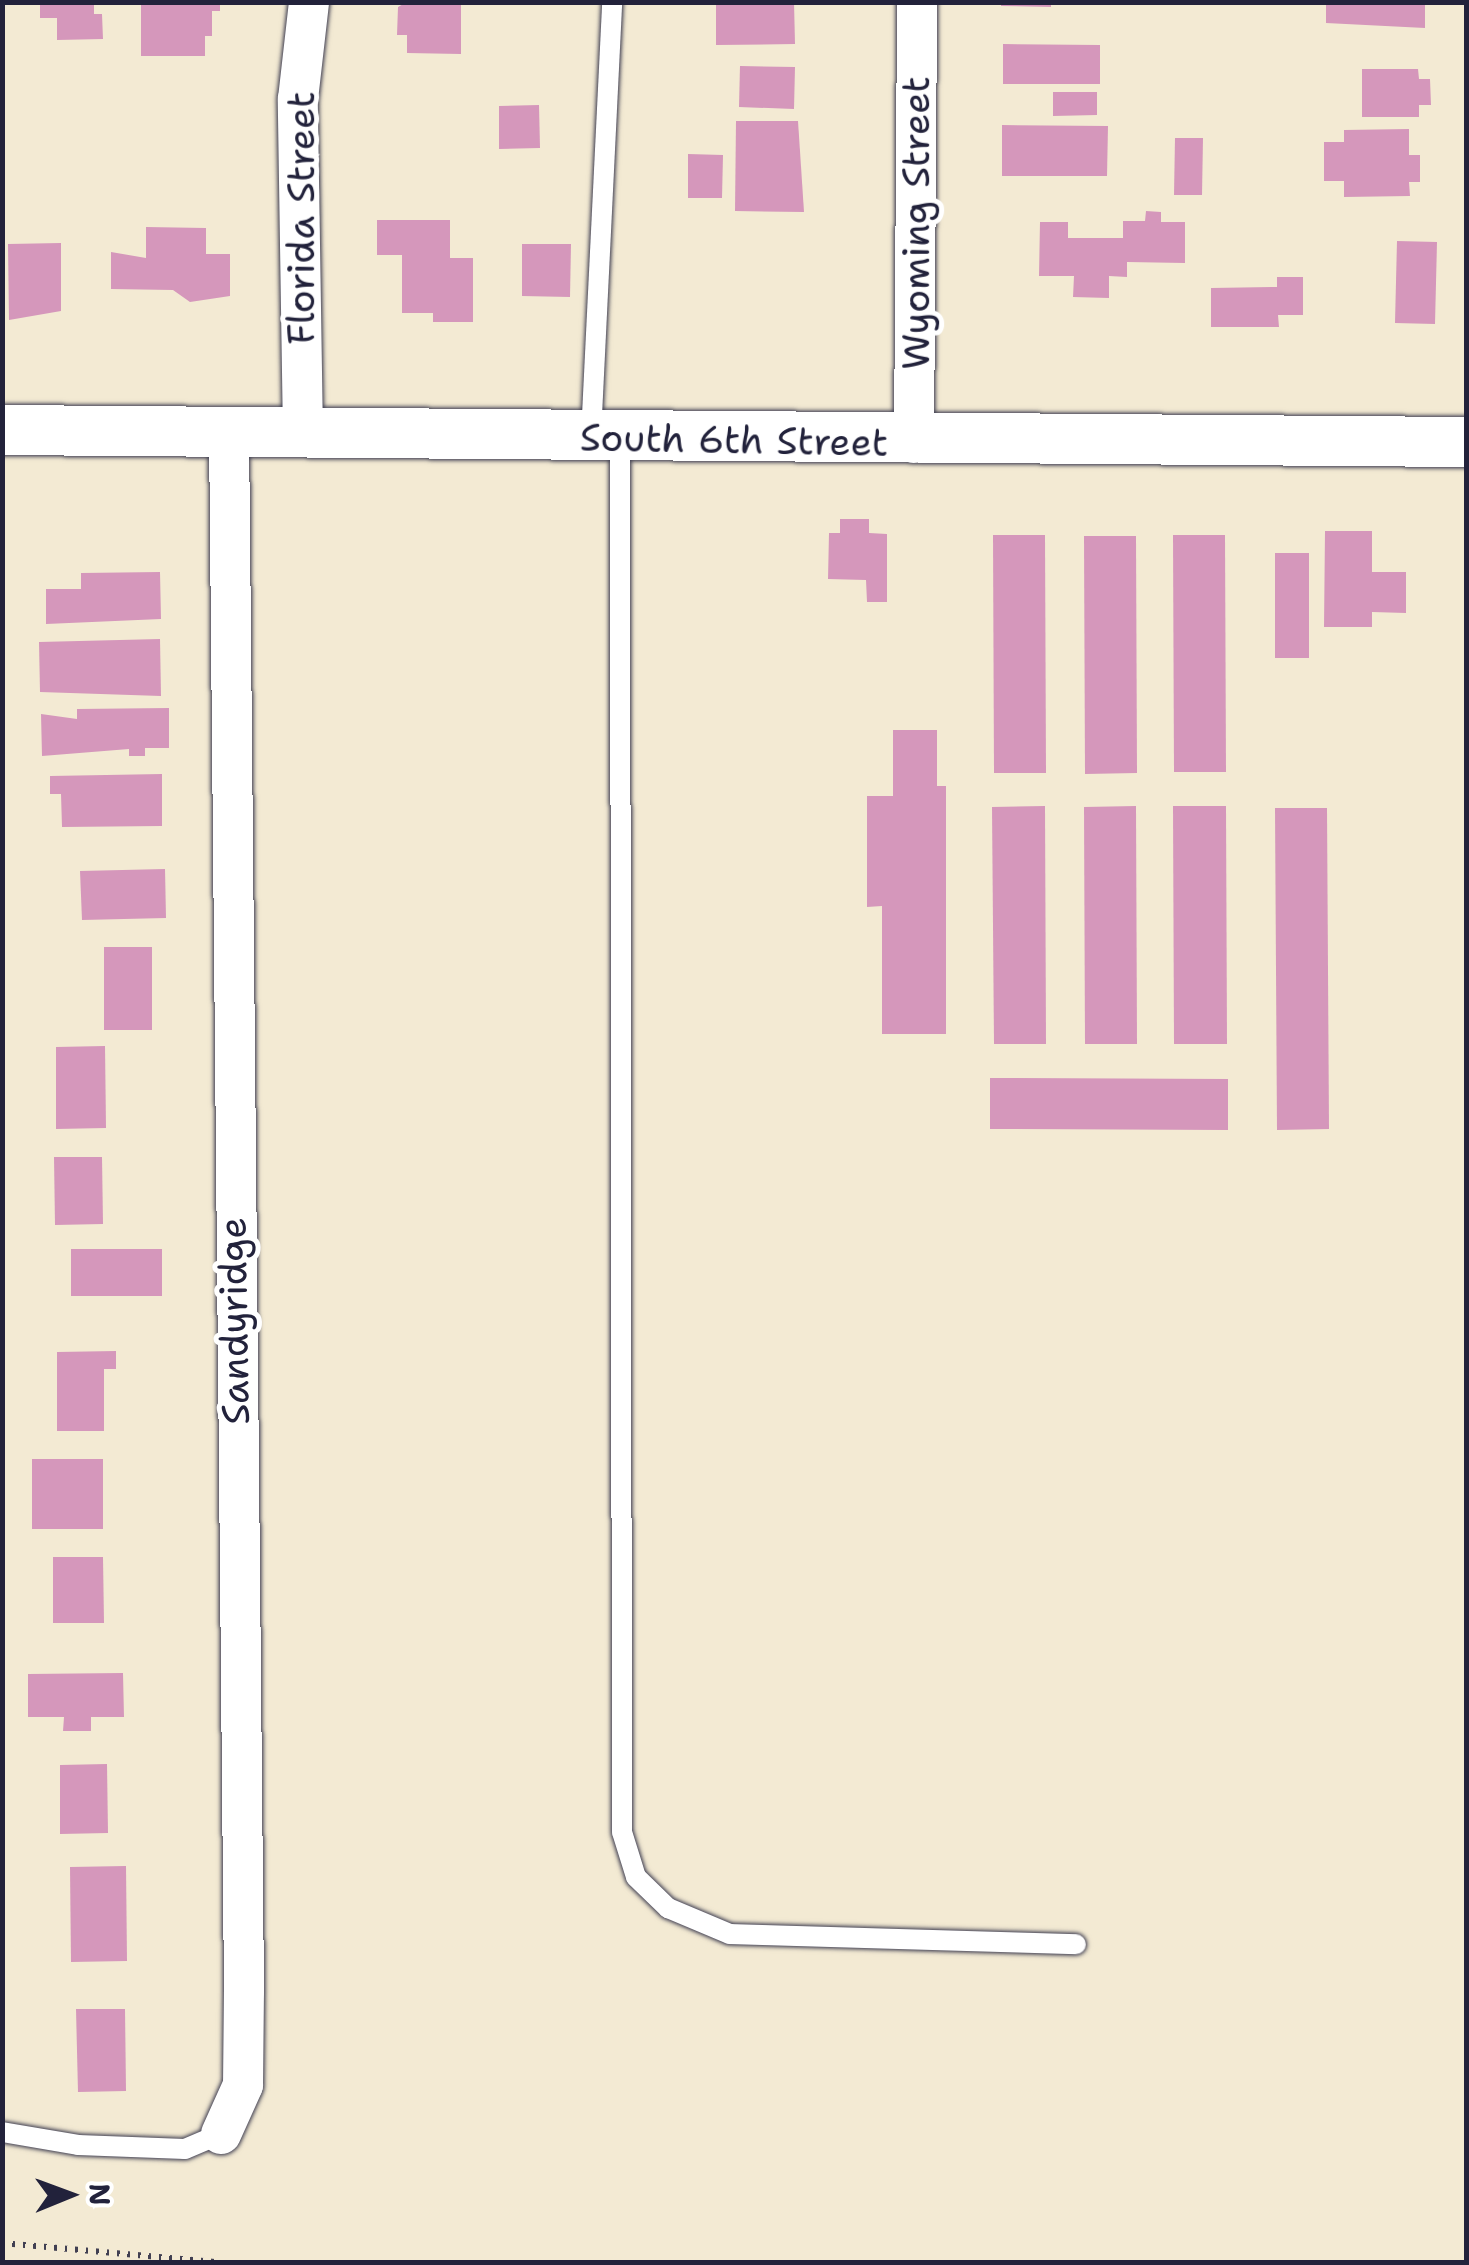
<!DOCTYPE html>
<html>
<head>
<meta charset="utf-8">
<style>
  body { margin:0 }
  #map { position:relative; width:1469px; height:2265px; overflow:hidden; background:#f3ead3; font-family:"Shantell Sans",sans-serif }
  div>[style] { position:absolute }
  .building>* { inset:0; background:#d597bb }
  .path>* { height:6px; margin-top:-3px; transform-origin:0; background:repeating-linear-gradient(90deg,#414052 0 2.5px,transparent 0 10.5px) }
  .roads { filter:drop-shadow(0 0 2px #414052) drop-shadow(0 0 2px #414052) }
  .service>* { height:20px; margin:-10px; padding:0 10px; transform-origin:10px; border-radius:10px; background:#fff }
  .minor>* { height:40px; margin:-20px; padding:0 20px; transform-origin:20px; border-radius:20px; background:#fff }
  .tertiary>* { height:50px; margin:-25px; padding:0 25px; transform-origin:25px; border-radius:25px; background:#fff }
  span { translate:-50% -50%; white-space:nowrap; text-align:center; line-height:1.15; -webkit-text-stroke:10px #fff; paint-order:stroke }
  .street-label { font-size:38px; color:#22223b }
  .frame { position:absolute; inset:0; border:5px solid #22223b; pointer-events:none }
  .north { position:absolute; left:20px; top:2145px; width:100px; height:100px; -webkit-text-stroke:8px #fff; paint-order:stroke; rotate:89deg; font-size:28px; font-weight:700; line-height:40px; text-align:center; color:#22223b }
  .north::after { content:''; display:block; margin:auto; width:35px; height:45px; background:#22223b; clip-path:polygon(50% 0,100% 100%,50% 72%,0 100%) }
</style>
</head>
<body>
<div id="map">
  <div class="building">
    <i style="clip-path:polygon(40px 2px,94px 2px,94px 14px,102px 14px,103px 39px,57px 40px,57px 18px,40px 18px)"></i>
    <i style="clip-path:polygon(141px 2px,220px 2px,220px 11px,212px 11px,212px 36px,205px 36px,205px 56px,141px 56px)"></i>
    <i style="clip-path:polygon(407px 2px,461px 2px,461px 54px,407px 53px,407px 35px,397px 35px,398px 7px)"></i>
    <i style="clip-path:polygon(716px 2px,794px 2px,795px 44px,716px 45px)"></i>
    <i style="clip-path:polygon(1001px 2px,1051px 2px,1051px 7px,1001px 6px)"></i>
    <i style="clip-path:polygon(1326px 2px,1425px 2px,1425px 28px,1326px 23px)"></i>
    <i style="clip-path:polygon(1003px 44px,1100px 45px,1100px 84px,1003px 84px)"></i>
    <i style="clip-path:polygon(740px 66px,795px 67px,794px 109px,739px 107px)"></i>
    <i style="clip-path:polygon(1362px 69px,1418px 69px,1419px 79px,1430px 79px,1431px 105px,1419px 105px,1419px 117px,1362px 117px)"></i>
    <i style="clip-path:polygon(1053px 92px,1097px 92px,1097px 115px,1053px 116px)"></i>
    <i style="clip-path:polygon(539px 105px,540px 148px,499px 149px,499px 106px)"></i>
    <i style="clip-path:polygon(736px 121px,798px 121px,804px 212px,735px 211px)"></i>
    <i style="clip-path:polygon(1002px 125px,1108px 126px,1107px 176px,1002px 176px)"></i>
    <i style="clip-path:polygon(1409px 129px,1409px 155px,1420px 155px,1420px 182px,1409px 182px,1410px 196px,1344px 197px,1344px 181px,1324px 181px,1324px 142px,1344px 142px,1344px 130px)"></i>
    <i style="clip-path:polygon(1175px 138px,1203px 138px,1202px 195px,1174px 195px)"></i>
    <i style="clip-path:polygon(688px 154px,723px 155px,722px 198px,688px 198px)"></i>
    <i style="clip-path:polygon(1146px 211px,1161px 212px,1161px 222px,1185px 222px,1185px 263px,1127px 262px,1127px 277px,1109px 276px,1109px 298px,1073px 297px,1074px 276px,1039px 276px,1040px 222px,1068px 222px,1068px 238px,1123px 238px,1123px 221px,1145px 221px)"></i>
    <i style="clip-path:polygon(377px 220px,450px 220px,450px 258px,473px 258px,473px 322px,433px 322px,433px 313px,402px 313px,402px 255px,377px 255px)"></i>
    <i style="clip-path:polygon(146px 227px,206px 228px,206px 254px,230px 254px,230px 296px,190px 302px,173px 290px,111px 289px,111px 252px,146px 258px)"></i>
    <i style="clip-path:polygon(1397px 241px,1437px 242px,1435px 324px,1395px 323px)"></i>
    <i style="clip-path:polygon(61px 243px,61px 311px,9px 320px,8px 244px)"></i>
    <i style="clip-path:polygon(522px 244px,571px 244px,570px 297px,522px 296px)"></i>
    <i style="clip-path:polygon(1277px 277px,1303px 277px,1303px 315px,1278px 315px,1279px 327px,1211px 327px,1211px 288px,1277px 287px)"></i>
    <i style="clip-path:polygon(840px 519px,869px 519px,869px 533px,887px 534px,887px 602px,867px 602px,866px 580px,828px 579px,829px 533px,840px 533px)"></i>
    <i style="clip-path:polygon(1325px 531px,1372px 531px,1372px 572px,1406px 572px,1406px 613px,1372px 612px,1372px 627px,1324px 627px)"></i>
    <i style="clip-path:polygon(993px 535px,1045px 535px,1046px 773px,994px 773px)"></i>
    <i style="clip-path:polygon(1173px 535px,1225px 535px,1226px 772px,1174px 772px)"></i>
    <i style="clip-path:polygon(1084px 536px,1136px 536px,1137px 773px,1085px 774px)"></i>
    <i style="clip-path:polygon(1275px 553px,1309px 553px,1309px 658px,1275px 658px)"></i>
    <i style="clip-path:polygon(160px 572px,161px 619px,46px 624px,46px 589px,81px 589px,81px 573px)"></i>
    <i style="clip-path:polygon(160px 639px,161px 696px,40px 692px,39px 642px)"></i>
    <i style="clip-path:polygon(169px 708px,169px 748px,145px 748px,145px 756px,129px 756px,129px 749px,42px 756px,41px 714px,77px 719px,77px 709px)"></i>
    <i style="clip-path:polygon(893px 730px,937px 730px,937px 786px,946px 786px,946px 1034px,882px 1034px,882px 906px,867px 907px,867px 796px,893px 796px)"></i>
    <i style="clip-path:polygon(162px 774px,162px 826px,62px 827px,61px 794px,50px 794px,50px 776px)"></i>
    <i style="clip-path:polygon(1045px 806px,1046px 1044px,994px 1044px,992px 807px)"></i>
    <i style="clip-path:polygon(1136px 806px,1137px 1044px,1085px 1044px,1084px 807px)"></i>
    <i style="clip-path:polygon(1173px 806px,1226px 806px,1227px 1044px,1174px 1044px)"></i>
    <i style="clip-path:polygon(1275px 808px,1327px 808px,1329px 1129px,1277px 1130px)"></i>
    <i style="clip-path:polygon(165px 869px,166px 918px,82px 920px,80px 871px)"></i>
    <i style="clip-path:polygon(104px 947px,152px 947px,152px 1030px,104px 1030px)"></i>
    <i style="clip-path:polygon(105px 1046px,106px 1128px,56px 1129px,56px 1047px)"></i>
    <i style="clip-path:polygon(990px 1078px,1228px 1079px,1228px 1130px,990px 1129px)"></i>
    <i style="clip-path:polygon(54px 1157px,102px 1157px,103px 1224px,55px 1225px)"></i>
    <i style="clip-path:polygon(71px 1249px,162px 1249px,162px 1296px,71px 1296px)"></i>
    <i style="clip-path:polygon(116px 1351px,116px 1369px,104px 1369px,104px 1431px,57px 1431px,57px 1352px)"></i>
    <i style="clip-path:polygon(32px 1459px,103px 1459px,103px 1529px,32px 1529px)"></i>
    <i style="clip-path:polygon(53px 1557px,103px 1557px,104px 1623px,53px 1623px)"></i>
    <i style="clip-path:polygon(123px 1673px,124px 1717px,91px 1717px,91px 1731px,63px 1731px,64px 1717px,28px 1717px,28px 1674px)"></i>
    <i style="clip-path:polygon(107px 1764px,108px 1833px,60px 1834px,60px 1765px)"></i>
    <i style="clip-path:polygon(126px 1866px,127px 1961px,71px 1962px,70px 1867px)"></i>
    <i style="clip-path:polygon(76px 2009px,125px 2009px,126px 2091px,78px 2092px)"></i>
  </div>
  <div class="path">
    <i style="left:2px;top:2243px;width:214px;rotate:5.1deg"></i>
  </div>
  <div class="roads">
    <div class="service">
      <i style="left:591px;top:436px;width:435px;rotate:-87.2deg"></i>
      <i style="left:620px;top:439px;width:1393px;rotate:89.92deg"></i>
      <i style="left:622px;top:1832px;width:47px;rotate:72.7deg"></i>
      <i style="left:636px;top:1877px;width:45px;rotate:44.1deg"></i>
      <i style="left:668px;top:1908px;width:67px;rotate:22.8deg"></i>
      <i style="left:730px;top:1934px;width:346px;rotate:1.7deg"></i>
      <i style="left:2px;top:2132px;width:77px;rotate:9.7deg"></i>
      <i style="left:78px;top:2145px;width:107px;rotate:2.1deg"></i>
      <i style="left:185px;top:2149px;width:39px;rotate:-23deg"></i>
    </div>
    <div class="minor">
      <i style="left:303px;top:435px;width:336px;rotate:-90.9deg"></i>
      <i style="left:298px;top:99px;width:98px;rotate:-83.5deg"></i>
      <i style="left:914px;top:443px;width:441px;rotate:-89.6deg"></i>
      <i style="left:221px;top:2134px;width:54px;rotate:-65.8deg"></i>
      <i style="left:243px;top:2085px;width:94px;rotate:-89.4deg"></i>
      <i style="left:244px;top:1991px;width:1558px;rotate:-90.55deg"></i>
    </div>
    <div class="tertiary">
      <i style="left:2px;top:430px;width:1464px;rotate:0.47deg"></i>
    </div>
  </div>
  <div class="street-label">
    <span style="left:301px;top:218px;rotate:-90deg">Florida Street</span>
    <span style="left:916px;top:223px;rotate:-90deg">Wyoming Street</span>
    <span style="left:734px;top:440px;rotate:1deg">South 6th Street</span>
    <span style="left:234px;top:1321px;rotate:-91deg">Sandyridge</span>
  </div>
  <div class="frame"></div>
  <div class="north">N</div>
</div>
</body>
</html>
